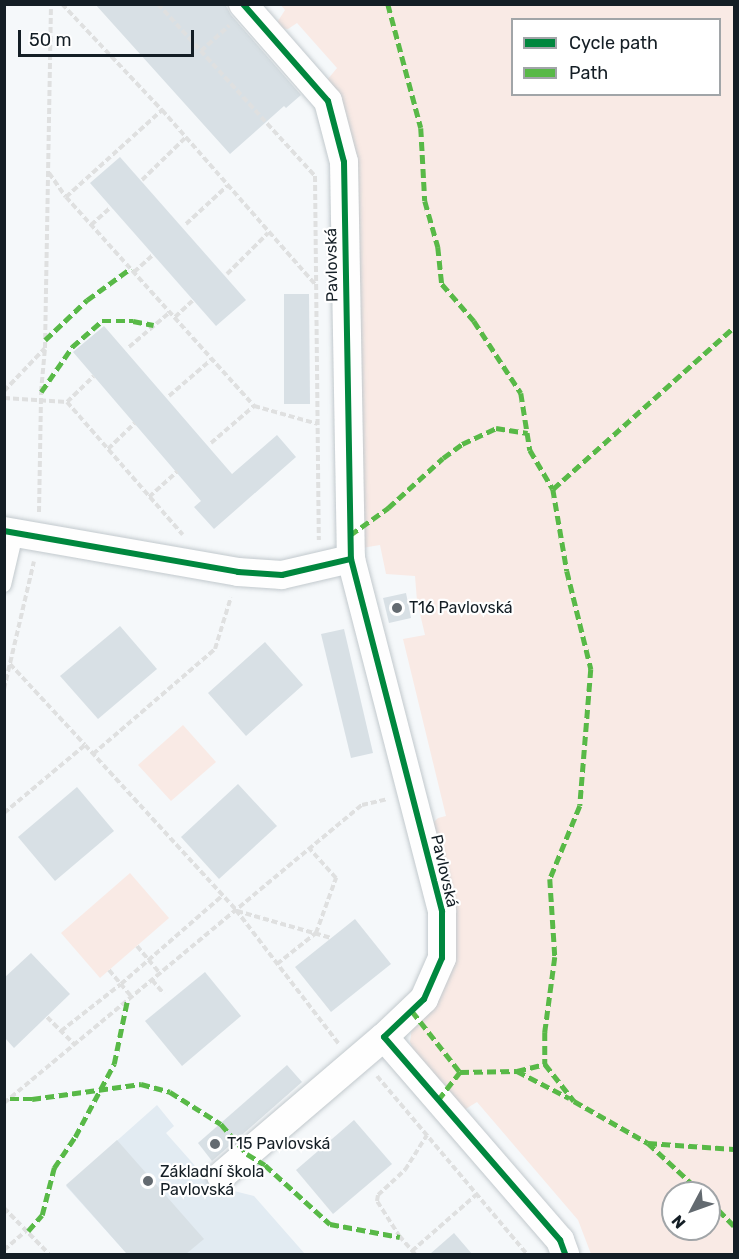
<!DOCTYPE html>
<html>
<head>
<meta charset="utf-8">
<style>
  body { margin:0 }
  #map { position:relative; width:739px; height:1259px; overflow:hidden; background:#f5f8fa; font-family:Rubik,sans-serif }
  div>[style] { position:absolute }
  .built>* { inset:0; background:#e2ebf2 }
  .green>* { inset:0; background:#f9eae5 }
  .building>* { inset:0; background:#d8e0e5 }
  .path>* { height:4px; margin-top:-2px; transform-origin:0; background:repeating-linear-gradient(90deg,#dfe0e0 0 6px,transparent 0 9px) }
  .roads { filter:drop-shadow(0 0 2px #c2c9cd) drop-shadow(0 0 2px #c2c9cd) }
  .lane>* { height:14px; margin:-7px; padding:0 7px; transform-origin:7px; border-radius:7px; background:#fefefe }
  .street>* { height:28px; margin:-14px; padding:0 14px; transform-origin:14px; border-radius:14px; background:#fefefe }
  .quiet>* { height:4.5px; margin-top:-2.25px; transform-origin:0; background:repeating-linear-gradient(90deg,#58b947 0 9px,transparent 0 13.5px) }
  .cycleway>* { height:6px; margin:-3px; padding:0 3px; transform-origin:3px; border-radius:3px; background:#00873e }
  .dots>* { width:16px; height:16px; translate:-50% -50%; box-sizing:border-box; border:3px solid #fff; border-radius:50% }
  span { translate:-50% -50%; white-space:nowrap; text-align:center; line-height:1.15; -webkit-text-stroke:4.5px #fff; paint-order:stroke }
  .street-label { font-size:16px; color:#141e25 }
  .poi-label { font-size:16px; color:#141e25 }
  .left { translate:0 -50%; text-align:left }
  .frame { position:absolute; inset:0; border:6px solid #141e25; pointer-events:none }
  .legend { position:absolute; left:511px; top:18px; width:210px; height:78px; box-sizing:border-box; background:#fff; border:2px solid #a1a5a8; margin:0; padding:8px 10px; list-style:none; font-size:18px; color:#141e25 }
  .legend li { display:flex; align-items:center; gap:12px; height:30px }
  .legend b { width:30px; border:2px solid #a1a5a8 }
  .north { position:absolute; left:661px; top:1181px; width:60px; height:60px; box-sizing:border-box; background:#fff; border:2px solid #a1a5a8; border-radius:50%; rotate:229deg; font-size:16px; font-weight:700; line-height:24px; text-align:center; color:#141e25 }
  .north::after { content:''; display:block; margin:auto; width:21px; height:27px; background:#636a70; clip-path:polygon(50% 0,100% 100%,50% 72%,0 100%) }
  .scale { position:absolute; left:18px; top:30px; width:176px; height:27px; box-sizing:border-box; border:3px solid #141e25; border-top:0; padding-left:8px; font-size:18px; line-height:21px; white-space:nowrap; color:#141e25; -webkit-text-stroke:4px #fff; paint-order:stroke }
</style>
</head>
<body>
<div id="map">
  <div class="built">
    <i style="clip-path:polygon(157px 1105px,174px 1126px,166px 1133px,197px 1168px,204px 1172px,214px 1167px,234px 1191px,254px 1196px,305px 1254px,127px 1254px,66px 1186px)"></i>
  </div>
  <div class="green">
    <i style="clip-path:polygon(evenodd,280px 4px,734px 5px,734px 1254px,591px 1254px,578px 1220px,477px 1102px,464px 1110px,417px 1059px,410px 1042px,412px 1027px,438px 993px,430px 826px,438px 818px,446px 816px,403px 639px,425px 635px,417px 601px,415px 576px,386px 574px,380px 545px,362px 548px,328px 79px,337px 68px,297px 23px,288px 29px,279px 28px,278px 21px,285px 10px,280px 4px,512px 20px,720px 20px,720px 94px,512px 94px,512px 20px,280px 4px,673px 1193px,709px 1193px,709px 1229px,673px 1229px,673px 1193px)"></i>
    <i style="clip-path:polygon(183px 725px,216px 762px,171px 801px,138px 765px)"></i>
    <i style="clip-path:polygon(130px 873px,169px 918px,100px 978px,61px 933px)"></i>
  </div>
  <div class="building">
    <i style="clip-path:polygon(95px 4px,225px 4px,231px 15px,301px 95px,286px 108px,284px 106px,230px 154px)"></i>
    <i style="clip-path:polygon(120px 157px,246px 300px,216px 326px,90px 183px)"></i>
    <i style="clip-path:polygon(284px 294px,309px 294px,310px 404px,284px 404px)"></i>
    <i style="clip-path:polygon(104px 326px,232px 474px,277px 435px,296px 457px,214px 529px,194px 507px,201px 501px,73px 352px)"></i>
    <i style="clip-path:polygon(406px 593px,411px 618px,389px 623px,383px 598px)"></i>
    <i style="clip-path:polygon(120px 626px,157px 669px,98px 719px,60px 676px)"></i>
    <i style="clip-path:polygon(344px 629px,373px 753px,351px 758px,321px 634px)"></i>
    <i style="clip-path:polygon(265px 642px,303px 685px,246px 736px,208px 693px)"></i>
    <i style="clip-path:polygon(238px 784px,277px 826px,219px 879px,181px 837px)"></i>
    <i style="clip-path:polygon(77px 787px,114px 831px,55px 881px,18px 837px)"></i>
    <i style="clip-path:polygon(355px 919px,391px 964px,331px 1012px,295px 967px)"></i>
    <i style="clip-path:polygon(31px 953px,70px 994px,14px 1048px,4px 1037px,4px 978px)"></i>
    <i style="clip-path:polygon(205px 972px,241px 1016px,182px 1066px,145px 1021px)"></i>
    <i style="clip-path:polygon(287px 1065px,302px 1082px,212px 1161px,198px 1143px)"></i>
    <i style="clip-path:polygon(354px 1120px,392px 1164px,333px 1214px,296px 1170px)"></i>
    <i style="clip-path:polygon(117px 1140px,204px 1239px,186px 1254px,127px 1254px,66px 1185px)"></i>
    <i style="clip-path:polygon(454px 1233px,472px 1254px,430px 1254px)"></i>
  </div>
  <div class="path">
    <i style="left:62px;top:4px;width:146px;rotate:46.7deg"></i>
    <i style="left:162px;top:110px;width:233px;rotate:48.7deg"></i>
    <i style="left:158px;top:4px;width:233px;rotate:47.6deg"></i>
    <i style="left:315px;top:176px;width:364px;rotate:89.4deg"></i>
    <i style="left:201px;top:51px;width:38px;rotate:-42deg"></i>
    <i style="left:49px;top:173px;width:29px;rotate:55deg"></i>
    <i style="left:66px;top:197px;width:281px;rotate:48deg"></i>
    <i style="left:254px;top:406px;width:66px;rotate:15.7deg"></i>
    <i style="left:142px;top:180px;width:60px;rotate:-44.3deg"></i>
    <i style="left:66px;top:197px;width:130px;rotate:-42.2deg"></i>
    <i style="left:186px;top:224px;width:56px;rotate:-42.8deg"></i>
    <i style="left:91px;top:225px;width:27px;rotate:-42deg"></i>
    <i style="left:134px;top:272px;width:25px;rotate:-42deg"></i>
    <i style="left:227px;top:274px;width:58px;rotate:-45deg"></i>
    <i style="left:175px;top:317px;width:25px;rotate:-43deg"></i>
    <i style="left:129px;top:347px;width:54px;rotate:-40.5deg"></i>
    <i style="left:4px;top:391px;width:59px;rotate:-46.4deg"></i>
    <i style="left:169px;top:396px;width:57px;rotate:-40.7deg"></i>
    <i style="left:4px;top:398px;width:63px;rotate:3.6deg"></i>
    <i style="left:67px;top:402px;width:176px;rotate:48.9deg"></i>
    <i style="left:67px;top:402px;width:37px;rotate:-44deg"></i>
    <i style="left:211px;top:443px;width:57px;rotate:-40.7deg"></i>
    <i style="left:108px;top:449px;width:37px;rotate:-44deg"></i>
    <i style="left:149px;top:497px;width:38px;rotate:-42deg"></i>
    <i style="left:39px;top:512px;width:120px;rotate:-89deg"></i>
    <i style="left:41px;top:392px;width:44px;rotate:-84.8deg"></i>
    <i style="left:45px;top:348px;width:344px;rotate:-89deg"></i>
    <i style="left:10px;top:664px;width:110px;rotate:47.2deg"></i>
    <i style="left:4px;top:689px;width:131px;rotate:-76.8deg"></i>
    <i style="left:93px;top:754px;width:161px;rotate:-40.7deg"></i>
    <i style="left:215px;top:649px;width:54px;rotate:-72.9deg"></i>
    <i style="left:4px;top:813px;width:106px;rotate:-40deg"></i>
    <i style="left:85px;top:745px;width:224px;rotate:47.5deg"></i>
    <i style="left:236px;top:910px;width:169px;rotate:52.5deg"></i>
    <i style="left:237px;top:911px;width:98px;rotate:16deg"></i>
    <i style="left:137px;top:946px;width:35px;rotate:50deg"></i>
    <i style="left:277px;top:964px;width:50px;rotate:-38.5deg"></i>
    <i style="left:316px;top:933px;width:59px;rotate:-70deg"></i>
    <i style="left:336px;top:878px;width:39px;rotate:-132deg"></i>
    <i style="left:109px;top:970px;width:35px;rotate:50deg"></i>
    <i style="left:152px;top:980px;width:18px;rotate:49deg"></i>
    <i style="left:47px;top:1017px;width:40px;rotate:45deg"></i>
    <i style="left:61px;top:1031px;width:76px;rotate:-38.1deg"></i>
    <i style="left:121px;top:984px;width:134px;rotate:-41.1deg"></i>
    <i style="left:377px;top:1076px;width:233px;rotate:49.9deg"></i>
    <i style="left:4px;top:1103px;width:466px;rotate:-39.8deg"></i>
    <i style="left:362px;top:805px;width:26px;rotate:-13deg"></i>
    <i style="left:4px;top:1165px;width:3px;rotate:90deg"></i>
    <i style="left:4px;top:1208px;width:64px;rotate:45.6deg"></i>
    <i style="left:4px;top:1250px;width:30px;rotate:-41deg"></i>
    <i style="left:412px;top:1251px;width:86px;rotate:-41.2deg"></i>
    <i style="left:415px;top:1254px;width:23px;rotate:-131deg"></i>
    <i style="left:400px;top:1237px;width:43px;rotate:-122.6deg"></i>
    <i style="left:377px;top:1201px;width:6px;rotate:-81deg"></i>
    <i style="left:378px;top:1195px;width:37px;rotate:-43deg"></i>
    <i style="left:405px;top:1170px;width:41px;rotate:-57.8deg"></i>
  </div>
  <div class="roads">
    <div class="lane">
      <i style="left:4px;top:585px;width:52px;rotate:-76.8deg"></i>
    </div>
    <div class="street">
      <i style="left:243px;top:4px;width:129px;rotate:48.8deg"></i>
      <i style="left:328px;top:101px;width:63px;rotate:75.3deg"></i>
      <i style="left:344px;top:162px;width:397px;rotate:89deg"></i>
      <i style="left:4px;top:531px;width:238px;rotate:9.9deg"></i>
      <i style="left:238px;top:572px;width:44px;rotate:3.9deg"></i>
      <i style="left:282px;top:575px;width:71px;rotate:-13.1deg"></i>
      <i style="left:351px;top:559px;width:364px;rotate:75.5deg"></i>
      <i style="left:442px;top:911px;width:47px;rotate:90deg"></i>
      <i style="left:442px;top:958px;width:45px;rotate:113.7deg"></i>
      <i style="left:424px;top:999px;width:55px;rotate:136.5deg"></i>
      <i style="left:384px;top:1037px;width:269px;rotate:49.1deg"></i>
      <i style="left:560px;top:1240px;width:15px;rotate:70deg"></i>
      <i style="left:221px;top:1176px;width:214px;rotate:-40.5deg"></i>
    </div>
  </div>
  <div class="quiet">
    <i style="left:388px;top:4px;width:128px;rotate:75.1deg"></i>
    <i style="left:421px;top:128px;width:73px;rotate:86.9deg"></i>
    <i style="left:425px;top:201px;width:48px;rotate:74.2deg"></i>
    <i style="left:438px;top:247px;width:37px;rotate:84deg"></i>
    <i style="left:442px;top:284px;width:49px;rotate:49.1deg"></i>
    <i style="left:474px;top:321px;width:86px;rotate:56.9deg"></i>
    <i style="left:521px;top:393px;width:58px;rotate:81deg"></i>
    <i style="left:530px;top:450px;width:45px;rotate:59.5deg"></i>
    <i style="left:553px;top:489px;width:83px;rotate:80.3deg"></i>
    <i style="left:567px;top:571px;width:101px;rotate:76.2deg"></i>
    <i style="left:591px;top:669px;width:137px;rotate:94.6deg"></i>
    <i style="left:580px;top:806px;width:79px;rotate:112.3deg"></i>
    <i style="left:550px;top:879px;width:78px;rotate:86.3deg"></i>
    <i style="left:555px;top:957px;width:76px;rotate:97.6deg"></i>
    <i style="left:545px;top:1032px;width:32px;rotate:90deg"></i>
    <i style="left:545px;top:1064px;width:47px;rotate:51.9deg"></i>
    <i style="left:574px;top:1101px;width:85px;rotate:29.6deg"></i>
    <i style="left:648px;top:1143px;width:74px;rotate:42.8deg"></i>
    <i style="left:45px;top:340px;width:58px;rotate:-43.6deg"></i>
    <i style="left:87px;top:300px;width:54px;rotate:-36deg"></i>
    <i style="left:41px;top:392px;width:55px;rotate:-55.4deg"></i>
    <i style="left:72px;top:347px;width:40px;rotate:-41deg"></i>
    <i style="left:102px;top:321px;width:31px"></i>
    <i style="left:133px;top:321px;width:21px;rotate:11deg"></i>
    <i style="left:553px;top:489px;width:243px;rotate:-41.8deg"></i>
    <i style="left:350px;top:535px;width:47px;rotate:-35.4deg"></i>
    <i style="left:388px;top:508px;width:74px;rotate:-42.3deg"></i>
    <i style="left:443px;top:458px;width:24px;rotate:-36deg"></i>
    <i style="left:462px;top:444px;width:38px;rotate:-25deg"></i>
    <i style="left:496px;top:428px;width:32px;rotate:9deg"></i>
    <i style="left:412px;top:1011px;width:78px;rotate:51.8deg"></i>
    <i style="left:517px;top:1071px;width:29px;rotate:-14deg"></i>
    <i style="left:10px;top:1099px;width:22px"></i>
    <i style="left:32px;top:1099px;width:110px;rotate:-7.8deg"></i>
    <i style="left:141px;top:1084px;width:30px;rotate:15deg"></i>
    <i style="left:170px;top:1092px;width:60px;rotate:32.1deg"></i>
    <i style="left:221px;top:1124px;width:40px;rotate:49deg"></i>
    <i style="left:247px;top:1154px;width:21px;rotate:31deg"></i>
    <i style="left:265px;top:1165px;width:88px;rotate:42.2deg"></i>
    <i style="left:330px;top:1224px;width:71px;rotate:10.5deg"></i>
    <i style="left:438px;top:1100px;width:36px;rotate:-52deg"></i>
    <i style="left:460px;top:1072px;width:57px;rotate:-1deg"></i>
    <i style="left:517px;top:1071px;width:59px;rotate:27.4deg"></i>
    <i style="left:648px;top:1143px;width:86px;rotate:4deg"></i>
    <i style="left:709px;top:1200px;width:36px;rotate:46deg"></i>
    <i style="left:28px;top:1231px;width:21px;rotate:-49deg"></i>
    <i style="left:42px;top:1215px;width:49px;rotate:-75.7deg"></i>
    <i style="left:54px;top:1168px;width:37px;rotate:-56deg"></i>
    <i style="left:75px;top:1137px;width:83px;rotate:-61.9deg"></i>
    <i style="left:114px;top:1064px;width:64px;rotate:-78.3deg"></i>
  </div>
  <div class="cycleway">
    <i style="left:243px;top:4px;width:129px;rotate:48.8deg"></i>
    <i style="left:328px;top:101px;width:63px;rotate:75.3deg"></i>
    <i style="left:344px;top:162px;width:397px;rotate:89deg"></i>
    <i style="left:4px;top:531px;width:238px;rotate:9.9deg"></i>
    <i style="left:238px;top:572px;width:44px;rotate:3.9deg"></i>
    <i style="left:282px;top:575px;width:71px;rotate:-13.1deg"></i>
    <i style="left:351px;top:559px;width:364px;rotate:75.5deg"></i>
    <i style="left:442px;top:911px;width:47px;rotate:90deg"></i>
    <i style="left:442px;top:958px;width:45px;rotate:113.7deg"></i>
    <i style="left:424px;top:999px;width:55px;rotate:136.5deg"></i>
    <i style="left:384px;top:1037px;width:269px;rotate:49.1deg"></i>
    <i style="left:560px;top:1240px;width:15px;rotate:70deg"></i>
  </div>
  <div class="dots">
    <i style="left:397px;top:608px;background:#636a70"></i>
    <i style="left:215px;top:1144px;background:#636a70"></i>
    <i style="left:148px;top:1181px;background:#636a70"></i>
  </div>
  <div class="street-label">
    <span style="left:332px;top:265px;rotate:-91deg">Pavlovská</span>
    <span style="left:444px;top:871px;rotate:77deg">Pavlovská</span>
  </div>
  <div class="poi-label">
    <span class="left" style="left:409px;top:608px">T16 Pavlovská</span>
    <span class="left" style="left:227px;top:1144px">T15 Pavlovská</span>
    <span class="left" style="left:160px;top:1181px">Základní škola<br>Pavlovská</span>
  </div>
  <div class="frame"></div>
  <ul class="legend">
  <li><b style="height:8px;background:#00873e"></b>Cycle path</li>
  <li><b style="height:8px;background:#58b947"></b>Path</li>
  </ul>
  <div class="north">N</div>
  <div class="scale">50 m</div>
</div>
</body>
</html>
